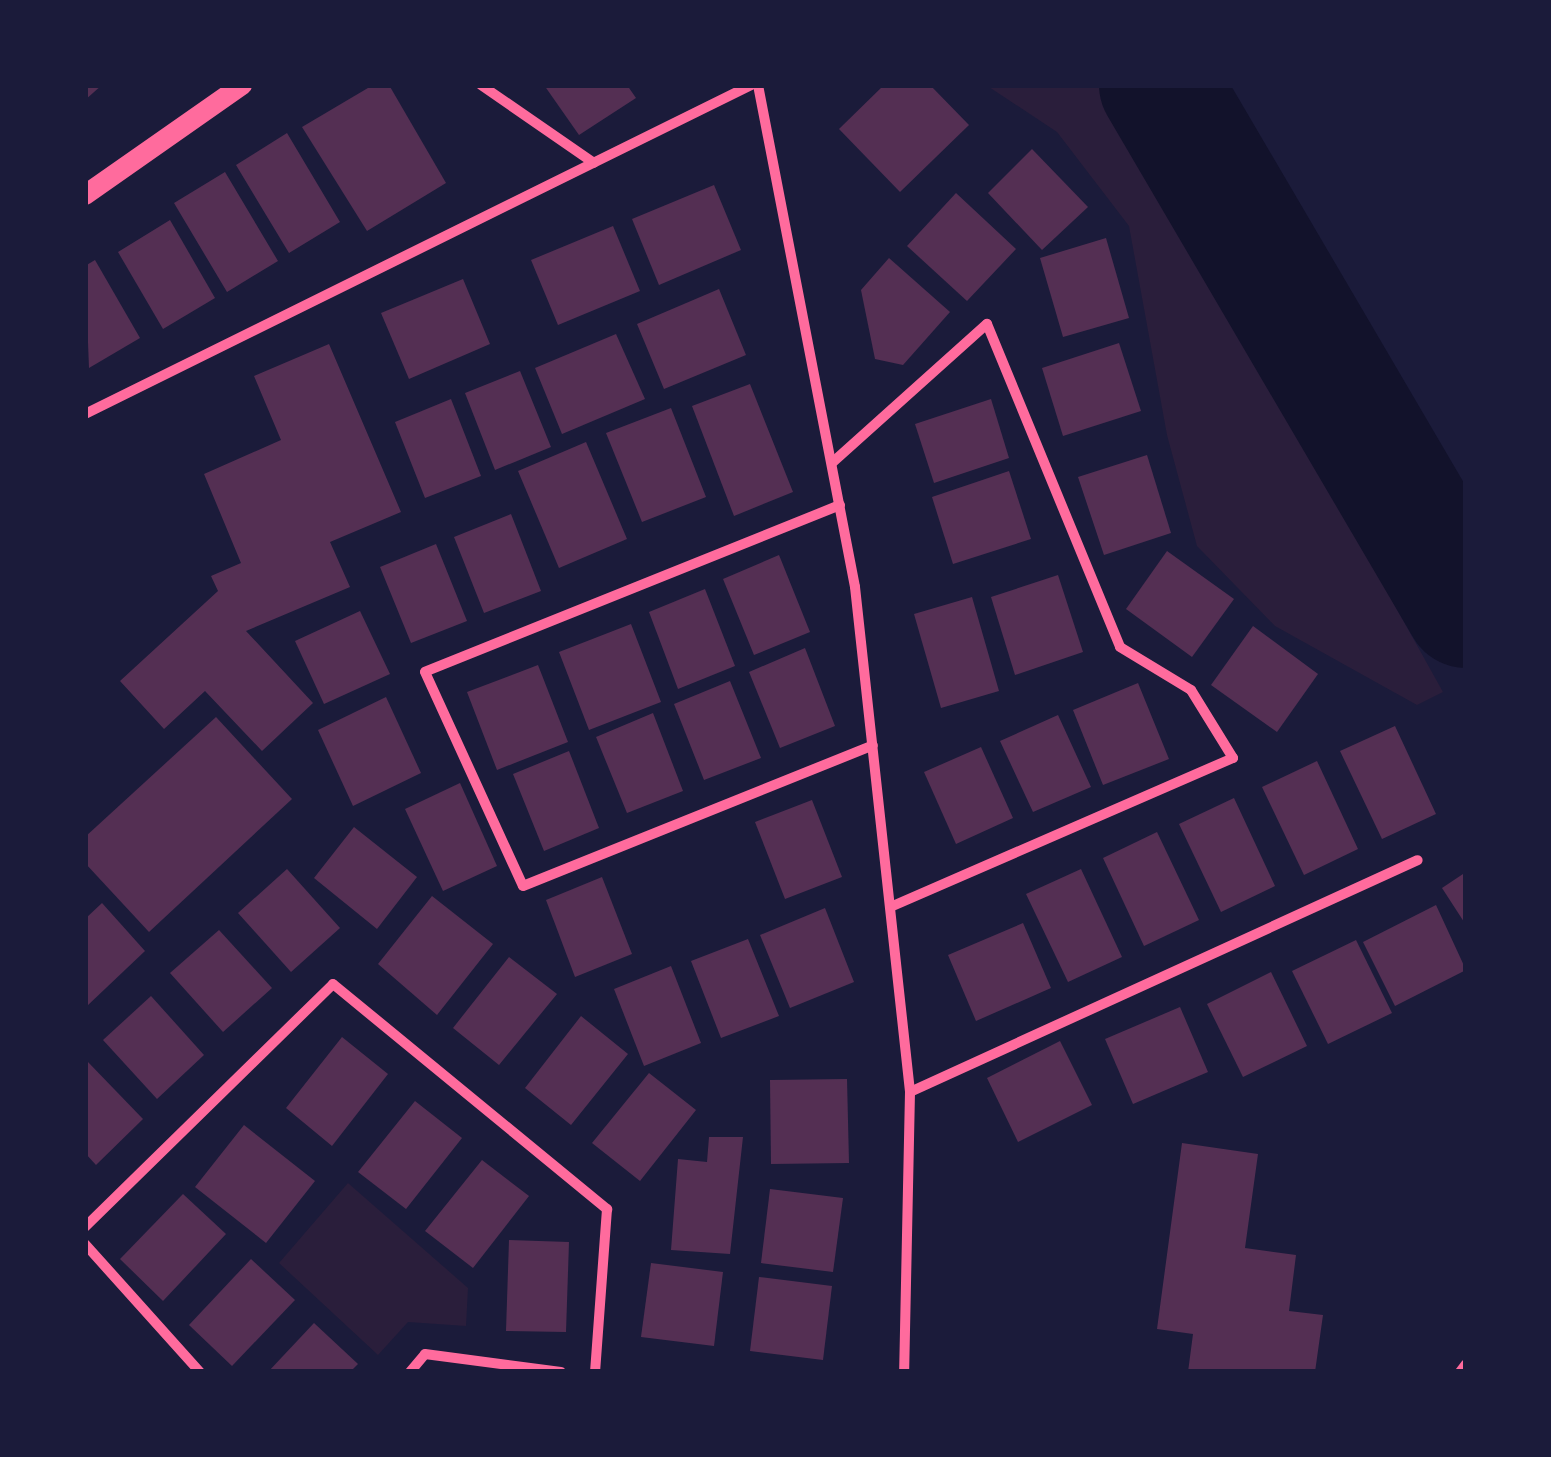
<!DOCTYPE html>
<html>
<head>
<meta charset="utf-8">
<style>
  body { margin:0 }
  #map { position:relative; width:1551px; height:1457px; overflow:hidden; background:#1b1b3a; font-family:Overpass,sans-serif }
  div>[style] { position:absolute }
  .green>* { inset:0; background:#2a1e3b }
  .river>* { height:122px; margin:-61px; padding:0 61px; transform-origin:61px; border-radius:61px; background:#12122b }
  .building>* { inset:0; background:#542f53 }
  .minor>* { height:10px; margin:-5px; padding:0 5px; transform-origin:5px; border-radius:5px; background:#ff6b9d }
  .secondary>* { height:20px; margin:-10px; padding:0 10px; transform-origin:10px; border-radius:10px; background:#ff6b9d }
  span { translate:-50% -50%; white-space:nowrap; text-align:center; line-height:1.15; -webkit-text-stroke:8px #1b1b3a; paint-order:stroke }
  .frame { position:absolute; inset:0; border:88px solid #1b1b3a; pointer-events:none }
</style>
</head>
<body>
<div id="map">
  <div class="green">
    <i style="clip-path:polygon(986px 85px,1105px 85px,1443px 692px,1417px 705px,1275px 626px,1197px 546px,1167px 435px,1129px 226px,1057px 132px)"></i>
    <i style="clip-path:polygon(348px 1183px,468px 1288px,466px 1326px,408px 1322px,378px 1355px,279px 1263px)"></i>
  </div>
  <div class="river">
    <i style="left:1160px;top:85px;width:605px;rotate:59.62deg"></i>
  </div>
  <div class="building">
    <i style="clip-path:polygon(85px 85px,102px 85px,85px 100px)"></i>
    <i style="clip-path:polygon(373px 85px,389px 85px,446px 183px,367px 231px,302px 127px)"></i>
    <i style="clip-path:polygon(544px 85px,627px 85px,636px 98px,579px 135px)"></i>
    <i style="clip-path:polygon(884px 85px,930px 85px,969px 125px,900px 192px,839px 129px)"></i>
    <i style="clip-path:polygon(287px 133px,340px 222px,289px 253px,236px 165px)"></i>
    <i style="clip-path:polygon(1032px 149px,1088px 207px,1042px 250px,988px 193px)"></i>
    <i style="clip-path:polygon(225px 172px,278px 261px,227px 292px,174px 203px)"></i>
    <i style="clip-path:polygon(714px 185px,741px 250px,659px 285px,632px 219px)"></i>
    <i style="clip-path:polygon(956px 193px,1016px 249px,967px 301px,907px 246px)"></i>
    <i style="clip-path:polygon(170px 220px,215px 298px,163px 329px,118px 252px)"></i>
    <i style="clip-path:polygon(613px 226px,640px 291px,558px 325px,531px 260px)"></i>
    <i style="clip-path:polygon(1106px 238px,1129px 318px,1063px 337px,1040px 258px)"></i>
    <i style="clip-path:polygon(889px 258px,950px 312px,903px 365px,875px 359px,861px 290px)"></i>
    <i style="clip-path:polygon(95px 260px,140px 338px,89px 368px,85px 266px)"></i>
    <i style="clip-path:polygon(463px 279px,490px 344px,409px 379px,381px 313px)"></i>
    <i style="clip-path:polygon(719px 289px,746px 355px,664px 389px,637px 324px)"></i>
    <i style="clip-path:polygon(616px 334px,645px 399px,562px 434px,535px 368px)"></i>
    <i style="clip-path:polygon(1119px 343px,1141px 411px,1063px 436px,1042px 368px)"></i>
    <i style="clip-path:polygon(329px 344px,401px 512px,330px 542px,350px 587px,246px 631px,313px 703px,262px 751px,205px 691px,164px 729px,120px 681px,218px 591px,211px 576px,241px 563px,204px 474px,281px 440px,254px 376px)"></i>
    <i style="clip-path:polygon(520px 371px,551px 447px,495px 470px,465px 393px)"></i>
    <i style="clip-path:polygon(750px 384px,793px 492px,734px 516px,692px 406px)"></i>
    <i style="clip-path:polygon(451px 399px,481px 476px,425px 498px,395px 422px)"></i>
    <i style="clip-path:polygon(991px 399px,1009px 458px,934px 483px,915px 424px)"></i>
    <i style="clip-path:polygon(671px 408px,706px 497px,642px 522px,606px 433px)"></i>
    <i style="clip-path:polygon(586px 442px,627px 539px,559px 568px,518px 471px)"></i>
    <i style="clip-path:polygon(1147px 455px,1171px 533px,1104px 555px,1078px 477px)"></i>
    <i style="clip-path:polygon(1009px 471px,1031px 539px,953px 564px,932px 497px)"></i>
    <i style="clip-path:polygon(511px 514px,541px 591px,484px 613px,454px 537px)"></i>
    <i style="clip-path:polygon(436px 544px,467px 621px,411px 643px,380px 567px)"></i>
    <i style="clip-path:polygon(1167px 551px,1234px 599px,1192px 657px,1126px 609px)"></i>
    <i style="clip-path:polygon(779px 555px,810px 632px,754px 655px,723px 579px)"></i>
    <i style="clip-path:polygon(1058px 575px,1083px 652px,1015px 675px,991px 597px)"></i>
    <i style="clip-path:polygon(705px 589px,735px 666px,678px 689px,649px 612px)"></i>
    <i style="clip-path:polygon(972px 597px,999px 691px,941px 708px,914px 614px)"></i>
    <i style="clip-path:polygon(360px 611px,390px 674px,324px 704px,295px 641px)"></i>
    <i style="clip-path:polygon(631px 624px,661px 702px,589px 730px,559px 652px)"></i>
    <i style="clip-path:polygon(1253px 626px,1318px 674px,1277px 732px,1211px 685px)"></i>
    <i style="clip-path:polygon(805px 648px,835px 726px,780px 748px,749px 672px)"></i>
    <i style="clip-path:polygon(538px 665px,568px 742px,497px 770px,467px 692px)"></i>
    <i style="clip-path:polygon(730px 681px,761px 758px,704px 780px,674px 704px)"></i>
    <i style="clip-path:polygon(1138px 683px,1169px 759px,1103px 785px,1073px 710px)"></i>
    <i style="clip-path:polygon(386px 697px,421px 773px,353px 806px,318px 730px)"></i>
    <i style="clip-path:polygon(653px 713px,683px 791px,627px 813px,596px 737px)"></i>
    <i style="clip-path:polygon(1058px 715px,1091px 787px,1033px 812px,1000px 741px)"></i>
    <i style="clip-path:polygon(216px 717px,292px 799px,149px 932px,85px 863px,85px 837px)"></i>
    <i style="clip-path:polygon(1395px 726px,1436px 814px,1382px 839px,1340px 751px)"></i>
    <i style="clip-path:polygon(981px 747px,1013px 818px,956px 844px,924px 772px)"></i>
    <i style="clip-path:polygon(569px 751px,599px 828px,544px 851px,513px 774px)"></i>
    <i style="clip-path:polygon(1317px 761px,1358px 849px,1304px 875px,1262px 787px)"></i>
    <i style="clip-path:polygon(460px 783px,497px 866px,443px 891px,405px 809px)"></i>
    <i style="clip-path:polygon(1234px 798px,1275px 886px,1221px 912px,1179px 824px)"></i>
    <i style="clip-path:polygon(812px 800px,842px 877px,785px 899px,755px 822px)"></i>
    <i style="clip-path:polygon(354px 827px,417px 877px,377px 929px,314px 878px)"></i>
    <i style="clip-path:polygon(1157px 832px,1199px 920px,1144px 946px,1103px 858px)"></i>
    <i style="clip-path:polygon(287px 869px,340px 928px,291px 972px,238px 913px)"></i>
    <i style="clip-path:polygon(1081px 869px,1122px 957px,1068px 982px,1026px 894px)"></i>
    <i style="clip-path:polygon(1466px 872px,1466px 925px,1442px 888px)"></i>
    <i style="clip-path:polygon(602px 877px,632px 954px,575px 977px,546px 900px)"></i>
    <i style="clip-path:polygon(432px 896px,493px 944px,437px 1015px,378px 964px)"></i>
    <i style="clip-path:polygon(102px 903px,145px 951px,87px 1006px,85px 919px)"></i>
    <i style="clip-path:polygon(1436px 905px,1466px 970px,1395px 1006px,1363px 942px)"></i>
    <i style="clip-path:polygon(825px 908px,854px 982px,790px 1008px,760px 935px)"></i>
    <i style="clip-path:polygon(1023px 923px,1051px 988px,976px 1021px,948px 955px)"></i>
    <i style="clip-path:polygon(219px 930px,272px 988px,223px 1032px,170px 973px)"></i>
    <i style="clip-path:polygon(748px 939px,779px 1016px,721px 1038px,691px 961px)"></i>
    <i style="clip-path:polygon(1356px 940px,1392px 1013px,1328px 1044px,1292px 971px)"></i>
    <i style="clip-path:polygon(509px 957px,557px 994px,499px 1065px,453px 1028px)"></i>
    <i style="clip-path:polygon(671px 966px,701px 1043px,644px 1066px,614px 989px)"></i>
    <i style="clip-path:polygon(1271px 972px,1307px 1046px,1243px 1077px,1207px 1004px)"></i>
    <i style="clip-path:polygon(151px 996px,204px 1055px,157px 1099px,103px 1040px)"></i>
    <i style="clip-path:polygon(1180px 1007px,1208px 1072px,1133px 1104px,1105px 1039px)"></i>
    <i style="clip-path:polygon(581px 1016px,628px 1054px,571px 1125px,525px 1088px)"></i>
    <i style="clip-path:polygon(342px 1037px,388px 1074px,332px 1146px,286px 1108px)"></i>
    <i style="clip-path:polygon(1060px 1041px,1092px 1105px,1018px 1142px,987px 1078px)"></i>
    <i style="clip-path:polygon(87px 1061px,143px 1119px,96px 1165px,85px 1153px)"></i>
    <i style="clip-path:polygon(649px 1073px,696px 1110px,640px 1181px,592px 1143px)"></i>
    <i style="clip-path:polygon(847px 1079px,849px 1163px,771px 1164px,770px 1080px)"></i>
    <i style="clip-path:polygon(415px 1101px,462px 1138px,406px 1209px,358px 1172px)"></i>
    <i style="clip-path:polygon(244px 1125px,315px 1181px,266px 1243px,195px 1187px)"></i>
    <i style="clip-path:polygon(709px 1137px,743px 1137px,730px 1254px,671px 1250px,678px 1159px,707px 1162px)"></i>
    <i style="clip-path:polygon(1182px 1143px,1258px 1154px,1245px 1248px,1296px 1255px,1289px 1311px,1323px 1315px,1315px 1372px,1188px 1372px,1193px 1334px,1157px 1329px)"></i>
    <i style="clip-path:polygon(482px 1160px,529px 1196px,473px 1268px,425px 1231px)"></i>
    <i style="clip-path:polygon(770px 1189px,843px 1198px,833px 1272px,761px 1263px)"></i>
    <i style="clip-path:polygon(183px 1194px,226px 1234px,163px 1301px,120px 1259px)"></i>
    <i style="clip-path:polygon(509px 1240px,569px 1242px,566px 1332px,506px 1331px)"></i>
    <i style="clip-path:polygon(251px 1259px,295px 1300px,232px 1366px,189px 1325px)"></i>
    <i style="clip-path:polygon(651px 1263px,723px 1272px,714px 1346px,641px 1337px)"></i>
    <i style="clip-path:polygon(759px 1277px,832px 1286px,823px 1360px,750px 1351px)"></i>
    <i style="clip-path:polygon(314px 1323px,358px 1364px,350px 1372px,268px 1372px)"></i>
  </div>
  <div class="minor">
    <i style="left:481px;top:85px;width:137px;rotate:34.6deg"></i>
    <i style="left:758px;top:85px;width:511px;rotate:79.06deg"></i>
    <i style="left:855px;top:587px;width:508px;rotate:83.78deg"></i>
    <i style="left:910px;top:1092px;width:280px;rotate:91.2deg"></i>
    <i style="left:85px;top:414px;width:743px;rotate:-26.29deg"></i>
    <i style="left:833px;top:462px;width:207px;rotate:-41.9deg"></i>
    <i style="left:987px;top:324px;width:349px;rotate:67.6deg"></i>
    <i style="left:1120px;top:647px;width:83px;rotate:31.2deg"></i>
    <i style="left:1191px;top:690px;width:80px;rotate:58.3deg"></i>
    <i style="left:1233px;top:758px;width:373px;rotate:156.5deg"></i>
    <i style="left:840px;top:505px;width:447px;rotate:158.1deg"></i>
    <i style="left:425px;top:672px;width:235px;rotate:65.4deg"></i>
    <i style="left:523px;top:886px;width:377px;rotate:-21.9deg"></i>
    <i style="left:910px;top:1092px;width:558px;rotate:-24.55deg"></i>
    <i style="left:85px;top:1227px;width:347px;rotate:-44.4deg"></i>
    <i style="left:333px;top:984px;width:355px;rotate:39.4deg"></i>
    <i style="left:607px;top:1209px;width:163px;rotate:94.2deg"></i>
    <i style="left:85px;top:1244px;width:172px;rotate:48.1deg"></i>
    <i style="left:410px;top:1372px;width:23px;rotate:-50deg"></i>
    <i style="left:425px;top:1354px;width:137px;rotate:7.5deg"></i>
    <i style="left:1460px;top:1372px;width:10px;rotate:-53deg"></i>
  </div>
  <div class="secondary">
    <i style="left:85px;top:195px;width:192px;rotate:-35deg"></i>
  </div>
  <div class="frame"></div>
</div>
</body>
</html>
